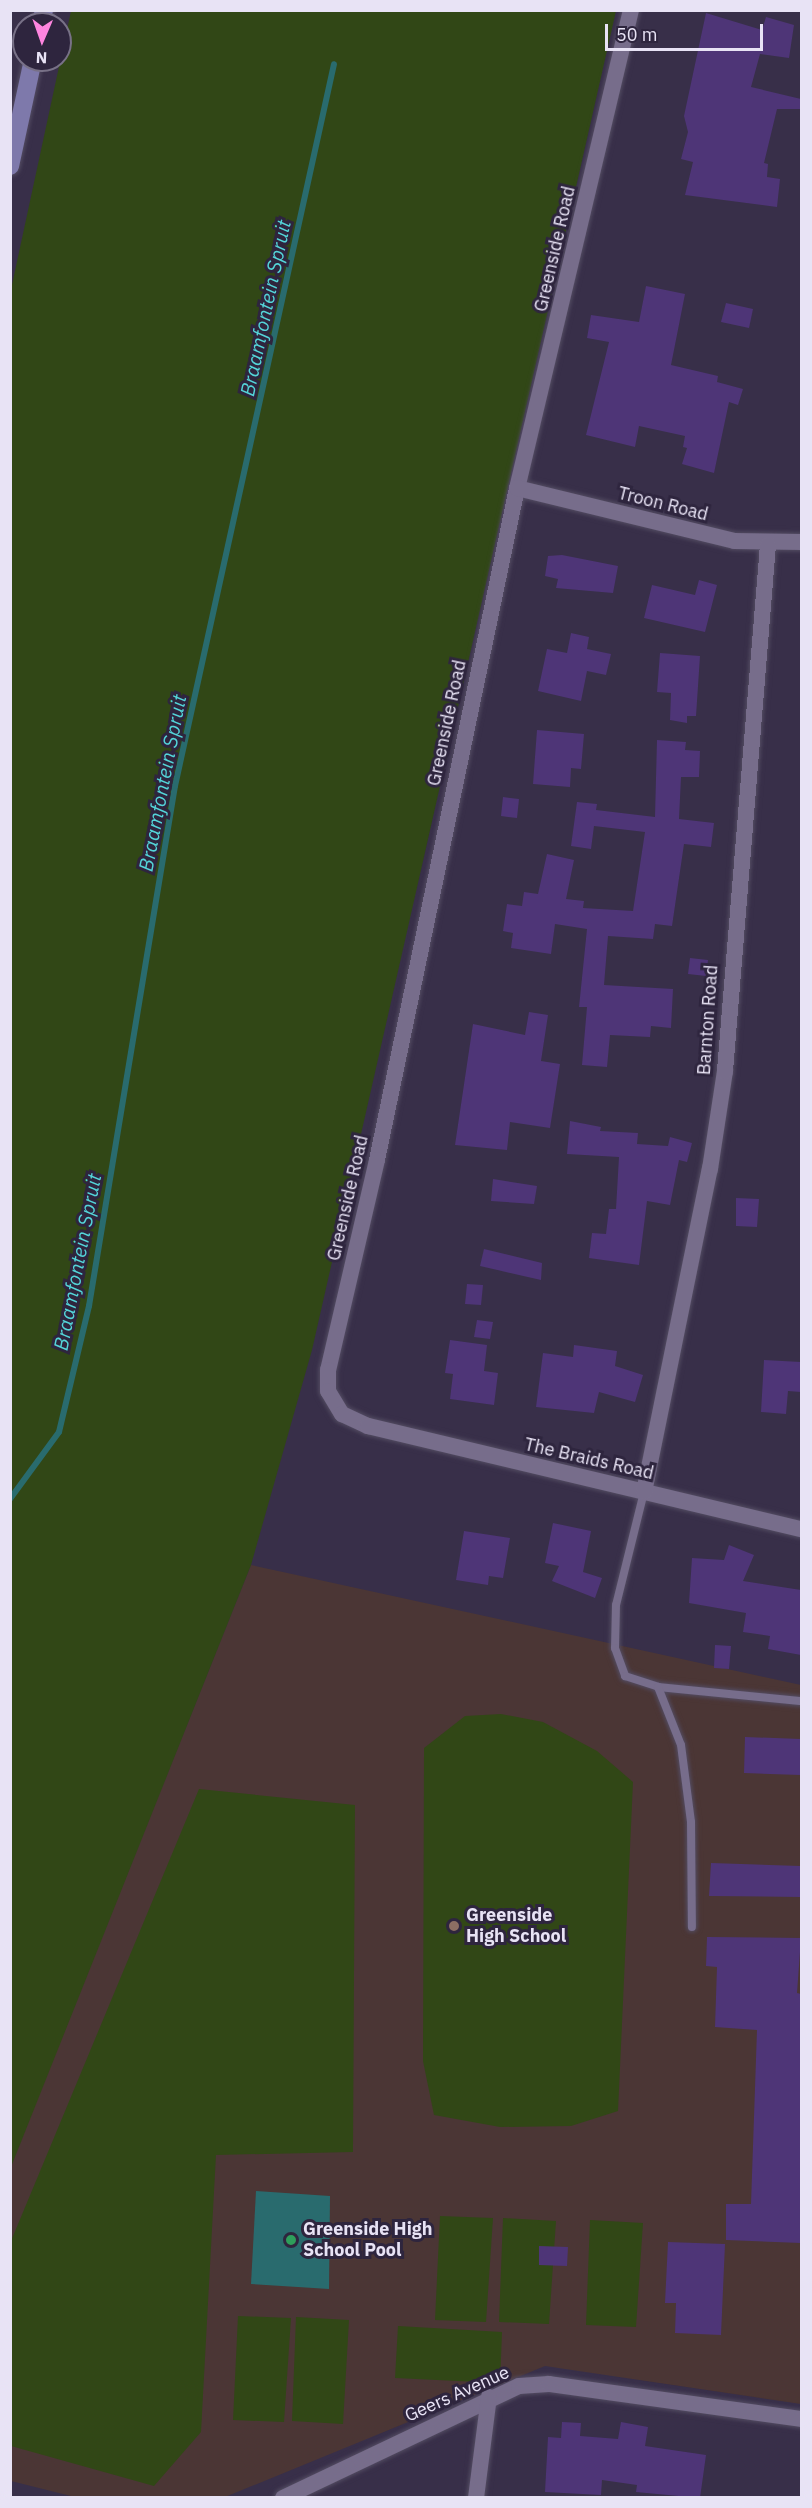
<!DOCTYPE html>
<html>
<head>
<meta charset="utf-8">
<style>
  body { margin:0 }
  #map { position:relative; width:812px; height:2508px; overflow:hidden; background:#382f49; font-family:"IBM Plex Sans",sans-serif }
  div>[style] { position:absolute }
  .education>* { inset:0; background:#4b3635 }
  .green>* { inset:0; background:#314716 }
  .water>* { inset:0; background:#296b6e }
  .stream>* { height:6px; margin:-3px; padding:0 3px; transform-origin:3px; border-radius:3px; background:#296b6e }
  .building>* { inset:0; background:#4e3577 }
  .roads { filter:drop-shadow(0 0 2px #534c62) drop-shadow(0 0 2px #534c62) }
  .lane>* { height:8px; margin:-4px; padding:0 4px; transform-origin:4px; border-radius:4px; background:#776d8b }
  .street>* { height:16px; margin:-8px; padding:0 8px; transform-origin:8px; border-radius:8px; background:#776d8b }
  .secondary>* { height:18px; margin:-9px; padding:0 9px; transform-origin:9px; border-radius:9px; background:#7e79ab }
  .dots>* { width:16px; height:16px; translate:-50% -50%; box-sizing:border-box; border:3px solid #2e253e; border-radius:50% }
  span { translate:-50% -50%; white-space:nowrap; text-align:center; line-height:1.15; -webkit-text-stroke:6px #2e253e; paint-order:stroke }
  .street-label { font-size:18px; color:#e8e3f5 }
  .poi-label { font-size:18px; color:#e8e3f5; font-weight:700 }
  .left { translate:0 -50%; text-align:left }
  .water-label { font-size:20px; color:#54d5d9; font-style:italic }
  .frame { position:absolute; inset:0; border:12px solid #e8e3f5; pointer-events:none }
  .north { position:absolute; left:12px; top:12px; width:60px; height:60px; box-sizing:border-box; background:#2e253e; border:2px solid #787187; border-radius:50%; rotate:182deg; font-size:16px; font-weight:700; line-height:24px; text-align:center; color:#e8e3f5 }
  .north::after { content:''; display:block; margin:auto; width:21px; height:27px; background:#fe85df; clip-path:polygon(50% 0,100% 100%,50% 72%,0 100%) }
  .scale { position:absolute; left:605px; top:24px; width:158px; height:27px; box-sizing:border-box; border:3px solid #e8e3f5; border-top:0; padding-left:8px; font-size:18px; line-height:21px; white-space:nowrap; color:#e8e3f5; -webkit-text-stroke:4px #2e253e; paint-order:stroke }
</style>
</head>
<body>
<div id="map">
  <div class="education">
    <i style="clip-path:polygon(251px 1565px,801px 1685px,801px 2404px,545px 2366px,225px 2497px,75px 2497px,11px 2481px,10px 2167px)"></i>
  </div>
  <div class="green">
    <i style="clip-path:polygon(71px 11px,616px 11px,312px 1350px,251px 1565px,11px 2167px,10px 294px)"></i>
    <i style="clip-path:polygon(501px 1714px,543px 1722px,597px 1751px,633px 1782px,618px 2111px,571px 2126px,500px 2127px,434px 2115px,423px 2061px,424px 1748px,465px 1716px)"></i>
    <i style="clip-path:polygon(199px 1789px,355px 1805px,353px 2152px,216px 2155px,201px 2432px,154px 2486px,11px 2446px,11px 2241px)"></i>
    <i style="clip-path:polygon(440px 2216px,493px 2218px,486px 2322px,435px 2320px)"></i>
    <i style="clip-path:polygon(503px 2218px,556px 2221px,549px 2324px,499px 2322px)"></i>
    <i style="clip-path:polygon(590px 2220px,643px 2223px,636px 2327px,586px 2325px)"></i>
    <i style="clip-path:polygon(238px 2316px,291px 2318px,284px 2422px,233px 2420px)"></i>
    <i style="clip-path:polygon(296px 2317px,349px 2320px,343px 2424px,292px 2421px)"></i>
    <i style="clip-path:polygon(398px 2326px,502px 2332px,500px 2383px,395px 2378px)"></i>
  </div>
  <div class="water">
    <i style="clip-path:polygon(256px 2191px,330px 2196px,329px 2289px,251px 2284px)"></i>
  </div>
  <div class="stream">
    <i style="left:10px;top:1499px;width:83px;rotate:-53.8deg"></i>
    <i style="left:59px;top:1432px;width:130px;rotate:-76.6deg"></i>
    <i style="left:89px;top:1306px;width:527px;rotate:-80.61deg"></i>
    <i style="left:175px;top:786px;width:739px;rotate:-77.58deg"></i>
  </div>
  <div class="building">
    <i style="clip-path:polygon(706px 13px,762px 30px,766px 17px,794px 25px,789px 58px,760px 54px,751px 87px,801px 99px,801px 109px,777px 109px,764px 163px,768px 164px,767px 177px,780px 179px,777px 207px,685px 195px,693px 162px,681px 159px,688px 132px,684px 116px)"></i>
    <i style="clip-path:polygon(646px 286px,685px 294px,671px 365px,718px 376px,717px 382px,743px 389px,738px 405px,729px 402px,714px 473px,682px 464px,687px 448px,683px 447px,685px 436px,639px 426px,635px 447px,586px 435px,609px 342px,587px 338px,591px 315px,639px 322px)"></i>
    <i style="clip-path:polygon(726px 303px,753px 309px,749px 328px,721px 322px)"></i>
    <i style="clip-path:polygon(562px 555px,618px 566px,613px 593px,556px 588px,558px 579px,545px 576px,548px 556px)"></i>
    <i style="clip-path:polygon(699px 580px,717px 585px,705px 632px,644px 618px,652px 585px,695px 595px)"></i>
    <i style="clip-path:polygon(571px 633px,589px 637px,587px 649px,611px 654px,606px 675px,587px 671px,581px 701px,538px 691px,547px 649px,567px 653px)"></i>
    <i style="clip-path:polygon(660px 653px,700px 656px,696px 716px,687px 716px,687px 723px,670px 720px,671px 693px,657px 692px)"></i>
    <i style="clip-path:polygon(537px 730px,584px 734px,581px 769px,571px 768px,570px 787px,533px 784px)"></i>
    <i style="clip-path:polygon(657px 740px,686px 742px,685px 750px,700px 751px,699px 777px,681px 777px,679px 819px,714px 823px,711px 847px,684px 844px,672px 926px,655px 924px,653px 939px,608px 936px,604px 985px,673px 989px,671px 1028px,651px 1026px,650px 1037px,610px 1035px,607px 1067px,582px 1065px,587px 1007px,579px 1007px,587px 929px,555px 924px,551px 954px,511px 948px,513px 933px,503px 931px,507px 904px,522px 906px,524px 892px,538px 894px,547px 854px,574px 860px,566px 899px,584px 901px,583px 908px,633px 911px,645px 832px,594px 826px,591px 849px,571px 846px,577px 802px,597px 804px,596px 810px,655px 817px)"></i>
    <i style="clip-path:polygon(503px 797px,519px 799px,517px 818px,501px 816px)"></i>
    <i style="clip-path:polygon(690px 958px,708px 960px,706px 976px,688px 974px)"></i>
    <i style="clip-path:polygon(529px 1012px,548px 1015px,541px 1061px,560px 1064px,550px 1128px,510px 1122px,507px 1150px,455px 1145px,473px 1024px,525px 1035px)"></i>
    <i style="clip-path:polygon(570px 1121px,601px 1127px,600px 1131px,638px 1133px,637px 1144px,668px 1146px,670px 1137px,692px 1143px,687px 1162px,679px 1160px,670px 1205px,647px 1201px,639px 1265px,589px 1258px,592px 1233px,606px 1234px,609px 1209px,616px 1209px,619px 1157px,567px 1154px)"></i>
    <i style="clip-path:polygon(493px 1179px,537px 1186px,534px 1204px,491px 1201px)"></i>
    <i style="clip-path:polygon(736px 1198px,759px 1199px,757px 1227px,736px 1226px)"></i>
    <i style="clip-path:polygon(484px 1249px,542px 1263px,541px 1280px,480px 1266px)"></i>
    <i style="clip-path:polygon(467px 1284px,483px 1285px,481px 1305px,465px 1304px)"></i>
    <i style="clip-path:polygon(477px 1320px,493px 1322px,490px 1339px,474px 1337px)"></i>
    <i style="clip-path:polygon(450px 1340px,487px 1345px,484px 1371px,498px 1373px,494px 1405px,450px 1399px,453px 1374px,445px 1373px)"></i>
    <i style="clip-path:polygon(574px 1345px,617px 1351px,615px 1366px,643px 1375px,635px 1402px,599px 1392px,594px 1413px,536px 1407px,543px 1353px,573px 1357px)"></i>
    <i style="clip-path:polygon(764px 1360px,801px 1362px,801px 1392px,788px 1391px,786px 1414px,761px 1412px)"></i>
    <i style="clip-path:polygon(553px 1523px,591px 1531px,583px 1572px,602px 1578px,595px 1598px,552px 1581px,559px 1566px,545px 1563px)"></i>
    <i style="clip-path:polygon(464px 1531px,510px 1538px,503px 1578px,489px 1576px,488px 1585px,456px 1580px)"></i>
    <i style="clip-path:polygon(729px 1545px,754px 1555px,743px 1581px,801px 1590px,801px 1655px,768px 1649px,770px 1636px,743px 1632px,746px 1613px,689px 1603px,692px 1558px,724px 1560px)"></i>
    <i style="clip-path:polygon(715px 1645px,731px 1646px,729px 1669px,714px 1668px)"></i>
    <i style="clip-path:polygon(745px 1737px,801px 1739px,801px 1775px,744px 1773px)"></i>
    <i style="clip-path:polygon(711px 1863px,801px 1866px,801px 1897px,709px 1896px)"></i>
    <i style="clip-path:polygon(707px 1937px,801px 1938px,797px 1993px,801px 1994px,801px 2243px,726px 2240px,726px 2204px,751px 2204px,757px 2030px,715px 2027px,717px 1967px,706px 1966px)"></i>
    <i style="clip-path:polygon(668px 2242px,725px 2244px,721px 2335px,675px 2333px,676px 2303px,665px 2303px)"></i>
    <i style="clip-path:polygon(539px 2246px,568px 2247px,567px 2266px,539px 2265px)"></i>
    <i style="clip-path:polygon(562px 2422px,581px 2423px,580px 2436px,618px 2439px,621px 2422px,648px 2427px,645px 2446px,706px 2455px,700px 2498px,636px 2492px,637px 2485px,602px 2480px,601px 2495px,545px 2492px,548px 2437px,561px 2438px)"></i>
  </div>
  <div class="roads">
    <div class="lane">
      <i style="left:644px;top:1492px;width:116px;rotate:103.9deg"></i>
      <i style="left:616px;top:1605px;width:43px;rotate:91.3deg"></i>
      <i style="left:615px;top:1648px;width:30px;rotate:70deg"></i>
      <i style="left:625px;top:1676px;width:35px;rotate:18deg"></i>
      <i style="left:658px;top:1687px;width:145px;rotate:5.6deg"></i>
      <i style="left:658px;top:1687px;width:62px;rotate:68.4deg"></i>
      <i style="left:681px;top:1745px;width:78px;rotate:82.6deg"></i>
      <i style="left:691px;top:1822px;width:105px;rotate:89.5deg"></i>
    </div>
    <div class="street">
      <i style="left:631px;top:10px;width:491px;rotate:103.4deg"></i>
      <i style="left:517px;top:488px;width:686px;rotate:101.77deg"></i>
      <i style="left:377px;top:1160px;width:216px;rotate:103.1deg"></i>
      <i style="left:328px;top:1370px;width:21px;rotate:90deg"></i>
      <i style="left:328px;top:1391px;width:27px;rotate:59deg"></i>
      <i style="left:342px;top:1414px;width:29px;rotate:25deg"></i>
      <i style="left:368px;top:1426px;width:446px;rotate:13.4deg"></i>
      <i style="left:517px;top:488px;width:223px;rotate:13.7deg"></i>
      <i style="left:734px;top:541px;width:68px;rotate:0.8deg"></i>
      <i style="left:644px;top:1492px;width:330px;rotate:-78.5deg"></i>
      <i style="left:710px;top:1169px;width:99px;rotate:-81.3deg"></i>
      <i style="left:725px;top:1071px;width:528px;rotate:-85.33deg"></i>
      <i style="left:283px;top:2498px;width:261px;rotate:-25.4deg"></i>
      <i style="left:519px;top:2386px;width:30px;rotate:-4deg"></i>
      <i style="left:549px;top:2384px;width:255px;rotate:7.9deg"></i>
      <i style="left:476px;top:2498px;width:102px;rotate:-82.7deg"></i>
    </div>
    <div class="secondary">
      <i style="left:41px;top:24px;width:14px;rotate:-78deg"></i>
      <i style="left:10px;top:166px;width:108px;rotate:-77.8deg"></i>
    </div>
  </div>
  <div class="dots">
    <i style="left:454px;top:1926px;background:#8d6e63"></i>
    <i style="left:291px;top:2240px;background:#2e9e5b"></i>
  </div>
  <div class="street-label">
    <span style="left:555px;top:249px;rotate:-77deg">Greenside Road</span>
    <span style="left:663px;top:504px;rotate:14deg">Troon Road</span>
    <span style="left:447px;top:723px;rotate:-78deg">Greenside Road</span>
    <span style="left:708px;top:1020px;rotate:-86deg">Barnton Road</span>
    <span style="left:348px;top:1198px;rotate:-77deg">Greenside Road</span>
    <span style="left:589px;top:1459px;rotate:13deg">The Braids Road</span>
    <span style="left:457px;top:2394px;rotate:-24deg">Geers Avenue</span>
  </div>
  <div class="poi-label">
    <span class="left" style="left:466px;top:1926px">Greenside<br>High School</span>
    <span class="left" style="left:303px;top:2240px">Greenside High<br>School Pool</span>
  </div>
  <div class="water-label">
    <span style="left:265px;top:308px;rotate:-78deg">Braamfontein Spruit</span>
    <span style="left:162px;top:783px;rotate:-79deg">Braamfontein Spruit</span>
    <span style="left:77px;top:1262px;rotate:-79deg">Braamfontein Spruit</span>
  </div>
  <div class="frame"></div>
  <div class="north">N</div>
  <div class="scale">50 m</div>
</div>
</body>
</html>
